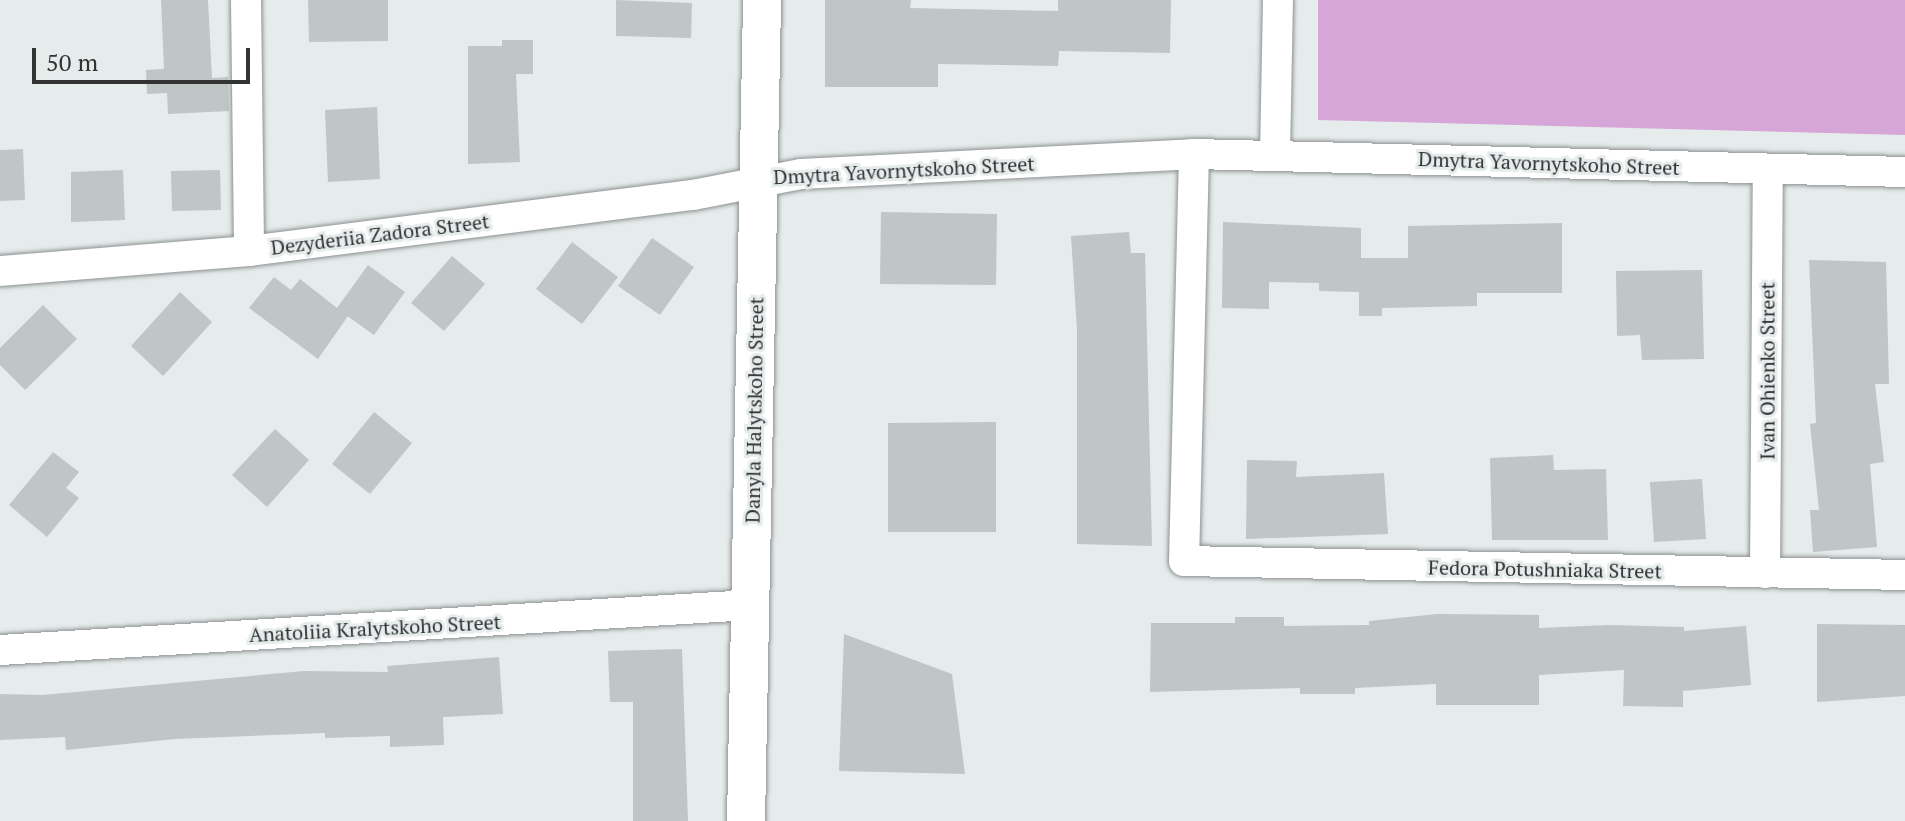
<!DOCTYPE html>
<html>
<head>
<meta charset="utf-8">
<style>
  body { margin:0 }
  #map { position:relative; width:1905px; height:821px; overflow:hidden; background:#e6ebeb; font-family:"PT Serif",serif }
  div>[style] { position:absolute }
  .green>* { inset:0; background:#d7a6d8 }
  .building>* { inset:0; background:#c0c5c5 }
  .roads { filter:drop-shadow(0 0 2px #8c9191) drop-shadow(0 0 2px #8c9191) }
  .minor>* { height:30px; margin:-15px; padding:0 15px; transform-origin:15px; border-radius:15px; background:#fff }
  .major>* { height:38px; margin:-19px; padding:0 19px; transform-origin:19px; border-radius:19px; background:#fff }
  span { translate:-50% -50%; white-space:nowrap; text-align:center; line-height:1.15; -webkit-text-stroke:6px #e6ebeb; paint-order:stroke }
  .street-label { font-size:20px; color:#323434 }
  .scale { position:absolute; left:32px; top:48px; width:218px; height:36px; box-sizing:border-box; border:4px solid #323434; border-top:0; padding-left:10px; font-size:24px; line-height:28px; white-space:nowrap; color:#323434; -webkit-text-stroke:6px #e6ebeb; paint-order:stroke }
</style>
</head>
<body>
<div id="map">
  <div class="green">
    <i style="clip-path:polygon(1318px 0,1905px 0,1905px 135px,1318px 120px)"></i>
  </div>
  <div class="building">
    <i style="clip-path:polygon(161px 0,208px 0,212px 78px,228px 77px,229px 111px,168px 114px,167px 93px,147px 94px,146px 70px,164px 69px)"></i>
    <i style="clip-path:polygon(308px 0,388px 0,388px 41px,309px 42px)"></i>
    <i style="clip-path:polygon(616px 0,692px 3px,691px 38px,616px 36px)"></i>
    <i style="clip-path:polygon(825px 0,911px 0,910px 8px,1058px 11px,1058px 0,1171px 0,1170px 53px,1059px 51px,1058px 66px,938px 64px,938px 87px,825px 87px)"></i>
    <i style="clip-path:polygon(502px 40px,533px 40px,533px 74px,516px 74px,520px 162px,468px 164px,468px 46px,502px 46px)"></i>
    <i style="clip-path:polygon(377px 107px,380px 179px,328px 182px,325px 110px)"></i>
    <i style="clip-path:polygon(23px 149px,25px 200px,0 201px,0 150px)"></i>
    <i style="clip-path:polygon(123px 170px,125px 220px,71px 222px,71px 172px)"></i>
    <i style="clip-path:polygon(220px 170px,221px 210px,172px 211px,171px 171px)"></i>
    <i style="clip-path:polygon(881px 212px,997px 214px,996px 285px,880px 284px)"></i>
    <i style="clip-path:polygon(1223px 222px,1361px 228px,1361px 258px,1408px 258px,1408px 226px,1562px 223px,1562px 293px,1477px 293px,1477px 306px,1382px 308px,1382px 316px,1359px 316px,1359px 292px,1319px 291px,1319px 283px,1269px 282px,1269px 309px,1222px 308px)"></i>
    <i style="clip-path:polygon(1129px 232px,1131px 253px,1145px 253px,1152px 546px,1077px 544px,1077px 330px,1071px 236px)"></i>
    <i style="clip-path:polygon(652px 238px,694px 267px,660px 315px,618px 286px)"></i>
    <i style="clip-path:polygon(572px 242px,618px 277px,582px 324px,536px 289px)"></i>
    <i style="clip-path:polygon(452px 256px,485px 284px,444px 331px,411px 303px)"></i>
    <i style="clip-path:polygon(1809px 260px,1886px 262px,1889px 384px,1875px 384px,1884px 462px,1870px 464px,1877px 547px,1813px 552px,1810px 510px,1819px 510px,1810px 424px,1816px 423px)"></i>
    <i style="clip-path:polygon(368px 265px,405px 292px,374px 335px,339px 310px,348px 316px,318px 359px,249px 308px,274px 277px,291px 290px,300px 279px,337px 308px)"></i>
    <i style="clip-path:polygon(1702px 270px,1704px 359px,1642px 360px,1640px 335px,1617px 336px,1616px 271px)"></i>
    <i style="clip-path:polygon(180px 292px,212px 322px,163px 376px,131px 346px)"></i>
    <i style="clip-path:polygon(43px 305px,77px 339px,25px 390px,0 365px,0 348px)"></i>
    <i style="clip-path:polygon(374px 412px,412px 443px,370px 494px,332px 464px)"></i>
    <i style="clip-path:polygon(996px 422px,996px 532px,888px 532px,888px 423px)"></i>
    <i style="clip-path:polygon(275px 429px,309px 460px,267px 507px,232px 475px)"></i>
    <i style="clip-path:polygon(53px 452px,79px 472px,66px 488px,79px 498px,47px 537px,9px 505px)"></i>
    <i style="clip-path:polygon(1553px 455px,1554px 470px,1606px 469px,1608px 540px,1492px 540px,1490px 458px)"></i>
    <i style="clip-path:polygon(1247px 460px,1297px 461px,1296px 477px,1384px 473px,1388px 534px,1246px 539px)"></i>
    <i style="clip-path:polygon(1702px 479px,1706px 539px,1654px 542px,1650px 482px)"></i>
    <i style="clip-path:polygon(1437px 614px,1539px 615px,1539px 628px,1608px 625px,1684px 627px,1684px 631px,1746px 626px,1751px 685px,1683px 691px,1683px 707px,1623px 706px,1624px 670px,1539px 675px,1539px 705px,1436px 705px,1436px 684px,1355px 688px,1355px 694px,1300px 694px,1300px 688px,1150px 692px,1151px 623px,1235px 623px,1235px 617px,1284px 617px,1284px 626px,1369px 625px,1369px 621px)"></i>
    <i style="clip-path:polygon(1817px 624px,1905px 625px,1905px 696px,1817px 702px)"></i>
    <i style="clip-path:polygon(844px 634px,952px 674px,965px 774px,839px 771px)"></i>
    <i style="clip-path:polygon(682px 649px,688px 821px,633px 821px,633px 702px,610px 702px,608px 651px)"></i>
    <i style="clip-path:polygon(499px 657px,503px 714px,443px 717px,444px 745px,390px 747px,390px 736px,325px 738px,325px 733px,175px 739px,66px 750px,65px 737px,0 740px,0 694px,43px 695px,304px 671px,388px 672px,387px 666px)"></i>
  </div>
  <div class="roads">
    <div class="minor">
      <i style="left:246px;top:0;width:251px;rotate:89.3deg"></i>
      <i style="left:1194px;top:154px;width:407px;rotate:91.4deg"></i>
      <i style="left:1184px;top:561px;width:721px;rotate:1.11deg"></i>
      <i style="left:1275px;top:155px;width:155px;rotate:-88.9deg"></i>
      <i style="left:0;top:271px;width:250px;rotate:-4.6deg"></i>
      <i style="left:249px;top:251px;width:448px;rotate:-7.2deg"></i>
      <i style="left:693px;top:195px;width:110px;rotate:-11deg"></i>
      <i style="left:801px;top:174px;width:394px;rotate:-2.9deg"></i>
      <i style="left:1194px;top:154px;width:711px;rotate:1.45deg"></i>
      <i style="left:1765px;top:573px;width:404px;rotate:-89.6deg"></i>
      <i style="left:0;top:650px;width:751px;rotate:-3.43deg"></i>
    </div>
    <div class="major">
      <i style="left:746px;top:821px;width:821px;rotate:-88.88deg"></i>
    </div>
  </div>
  <div class="street-label">
    <span style="left:1549px;top:163px;rotate:2deg">Dmytra Yavornytskoho Street</span>
    <span style="left:904px;top:170px;rotate:-3deg">Dmytra Yavornytskoho Street</span>
    <span style="left:380px;top:234px;rotate:-7deg">Dezyderiia Zadora Street</span>
    <span style="left:1767px;top:371px;rotate:-90deg">Ivan Ohienko Street</span>
    <span style="left:754px;top:410px;rotate:-89deg">Danyla Halytskoho Street</span>
    <span style="left:1545px;top:569px;rotate:1deg">Fedora Potushniaka Street</span>
    <span style="left:375px;top:628px;rotate:-3deg">Anatoliia Kralytskoho Street</span>
  </div>
  <div class="scale">50 m</div>
</div>
</body>
</html>
